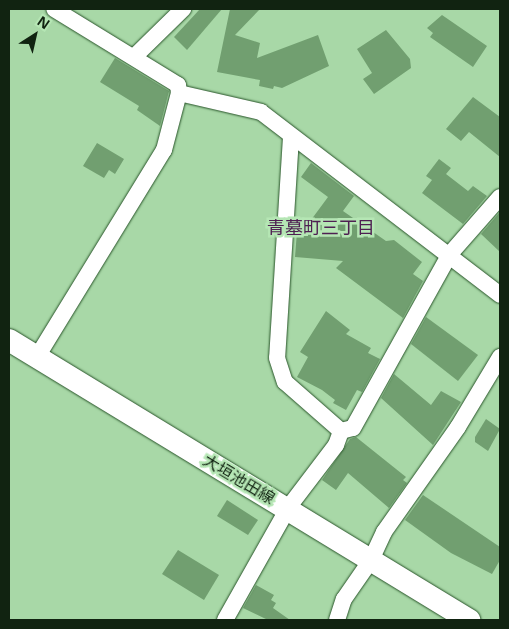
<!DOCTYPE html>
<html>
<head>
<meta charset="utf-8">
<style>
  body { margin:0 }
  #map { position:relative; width:509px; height:629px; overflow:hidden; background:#a8d8a7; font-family:"Open Sans","Noto Sans JP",sans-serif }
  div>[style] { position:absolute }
  .building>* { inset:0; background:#719f70 }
  .roads { filter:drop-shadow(0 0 1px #29552a) drop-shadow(0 0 1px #29552a) }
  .minor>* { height:16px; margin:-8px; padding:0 8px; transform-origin:8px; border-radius:8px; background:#fff }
  .secondary>* { height:22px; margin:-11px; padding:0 11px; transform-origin:11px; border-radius:11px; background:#fff }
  span { translate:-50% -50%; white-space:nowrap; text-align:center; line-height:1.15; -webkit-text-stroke:5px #b5e6b4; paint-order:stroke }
  .street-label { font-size:16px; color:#112311 }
  .neighbourhood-label { font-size:18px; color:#4e2052 }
  .frame { position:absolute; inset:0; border:10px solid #112311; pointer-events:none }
  .north { position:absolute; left:10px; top:10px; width:50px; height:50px; -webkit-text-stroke:4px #b5e6b4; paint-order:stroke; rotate:35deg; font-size:14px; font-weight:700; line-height:20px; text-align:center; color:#112311 }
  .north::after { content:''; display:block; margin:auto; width:18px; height:22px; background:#112311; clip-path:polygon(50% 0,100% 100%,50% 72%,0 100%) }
</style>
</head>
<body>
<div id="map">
  <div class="building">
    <i style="clip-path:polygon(200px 9px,222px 9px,187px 50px,174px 37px)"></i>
    <i style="clip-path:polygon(230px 9px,260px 9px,235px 35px,260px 43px,257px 58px,318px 35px,329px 66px,282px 88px,274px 86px,273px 89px,259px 86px,260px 80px,217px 72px)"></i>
    <i style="clip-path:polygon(442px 15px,487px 46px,473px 67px,430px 37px,433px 33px,427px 28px)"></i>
    <i style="clip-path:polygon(386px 30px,410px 59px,411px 68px,374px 94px,363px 79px,372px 73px,357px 49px)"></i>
    <i style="clip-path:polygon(115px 58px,169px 91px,160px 126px,137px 110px,139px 106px,100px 82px)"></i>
    <i style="clip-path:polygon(473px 97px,500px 117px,500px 157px,469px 132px,461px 141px,446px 129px)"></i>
    <i style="clip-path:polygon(97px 143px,124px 159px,115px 174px,109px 170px,104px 178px,83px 166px)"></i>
    <i style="clip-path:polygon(439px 159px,451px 168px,446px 174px,468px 191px,473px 186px,487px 196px,463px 224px,422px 193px,432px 180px,426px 176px)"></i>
    <i style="clip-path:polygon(311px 163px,354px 196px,343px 211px,386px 241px,394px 240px,422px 262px,413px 274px,423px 281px,403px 318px,336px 268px,343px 261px,295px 257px,298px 219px,311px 220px,328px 197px,301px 177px)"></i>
    <i style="clip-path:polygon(500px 212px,500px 252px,481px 234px)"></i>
    <i style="clip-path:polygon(326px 311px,350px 330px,346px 334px,371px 348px,368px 353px,380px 359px,362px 392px,357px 390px,346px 410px,333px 403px,335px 400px,322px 390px,297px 377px,308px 357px,300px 352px)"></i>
    <i style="clip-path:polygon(426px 317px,478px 355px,458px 381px,411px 344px)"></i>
    <i style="clip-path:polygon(394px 374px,431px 405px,441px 391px,461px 402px,433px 445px,381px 398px)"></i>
    <i style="clip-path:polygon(486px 419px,500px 429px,488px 451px,475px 442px,475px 437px)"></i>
    <i style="clip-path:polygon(356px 437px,406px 477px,403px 480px,407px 483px,389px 508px,348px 473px,336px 490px,322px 480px,350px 439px)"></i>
    <i style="clip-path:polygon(423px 495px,500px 547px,500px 560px,492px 574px,451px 553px,405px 520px)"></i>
    <i style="clip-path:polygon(227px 500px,258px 520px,248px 535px,217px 516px)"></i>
    <i style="clip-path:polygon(178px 550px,219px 575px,204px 600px,162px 574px)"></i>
    <i style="clip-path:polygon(256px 585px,274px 595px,271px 600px,276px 603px,273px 608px,290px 620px,268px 620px,243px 608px)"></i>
  </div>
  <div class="roads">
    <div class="minor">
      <i style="left:134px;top:57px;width:69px;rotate:-44.4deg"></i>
      <i style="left:179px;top:93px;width:84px;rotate:13deg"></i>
      <i style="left:261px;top:112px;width:301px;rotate:37.4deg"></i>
      <i style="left:291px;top:137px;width:221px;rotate:93.6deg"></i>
      <i style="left:277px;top:358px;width:25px;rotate:72deg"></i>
      <i style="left:285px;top:382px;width:74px;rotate:41.2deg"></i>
      <i style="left:37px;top:357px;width:243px;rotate:-58.5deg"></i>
      <i style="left:164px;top:150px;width:59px;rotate:-75.3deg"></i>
      <i style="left:179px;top:93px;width:8px;rotate:-97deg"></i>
      <i style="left:178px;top:85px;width:145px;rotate:-148.5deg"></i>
      <i style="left:341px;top:431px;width:12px;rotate:-14deg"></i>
      <i style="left:353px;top:428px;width:199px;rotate:-60.9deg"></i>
      <i style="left:450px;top:254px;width:76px;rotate:-48.7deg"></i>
      <i style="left:225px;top:620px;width:129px;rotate:-60.6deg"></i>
      <i style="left:288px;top:508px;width:79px;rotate:-52.7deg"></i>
      <i style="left:336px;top:445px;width:15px;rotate:-70deg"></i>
      <i style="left:337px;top:620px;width:22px;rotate:-72deg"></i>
      <i style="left:344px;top:599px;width:47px;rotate:-55.3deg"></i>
      <i style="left:371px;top:560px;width:31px;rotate:-65deg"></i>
      <i style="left:384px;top:532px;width:128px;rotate:-54.8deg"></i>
      <i style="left:458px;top:427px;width:82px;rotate:-59deg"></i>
    </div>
    <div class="secondary">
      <i style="left:9px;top:340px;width:539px;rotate:31.33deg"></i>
    </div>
  </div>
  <div class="street-label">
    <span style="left:239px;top:479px;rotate:31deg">大垣池田線</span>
  </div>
  <div class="neighbourhood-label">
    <span style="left:321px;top:227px">青墓町三丁目</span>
  </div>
  <div class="frame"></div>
  <div class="north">N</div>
</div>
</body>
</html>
